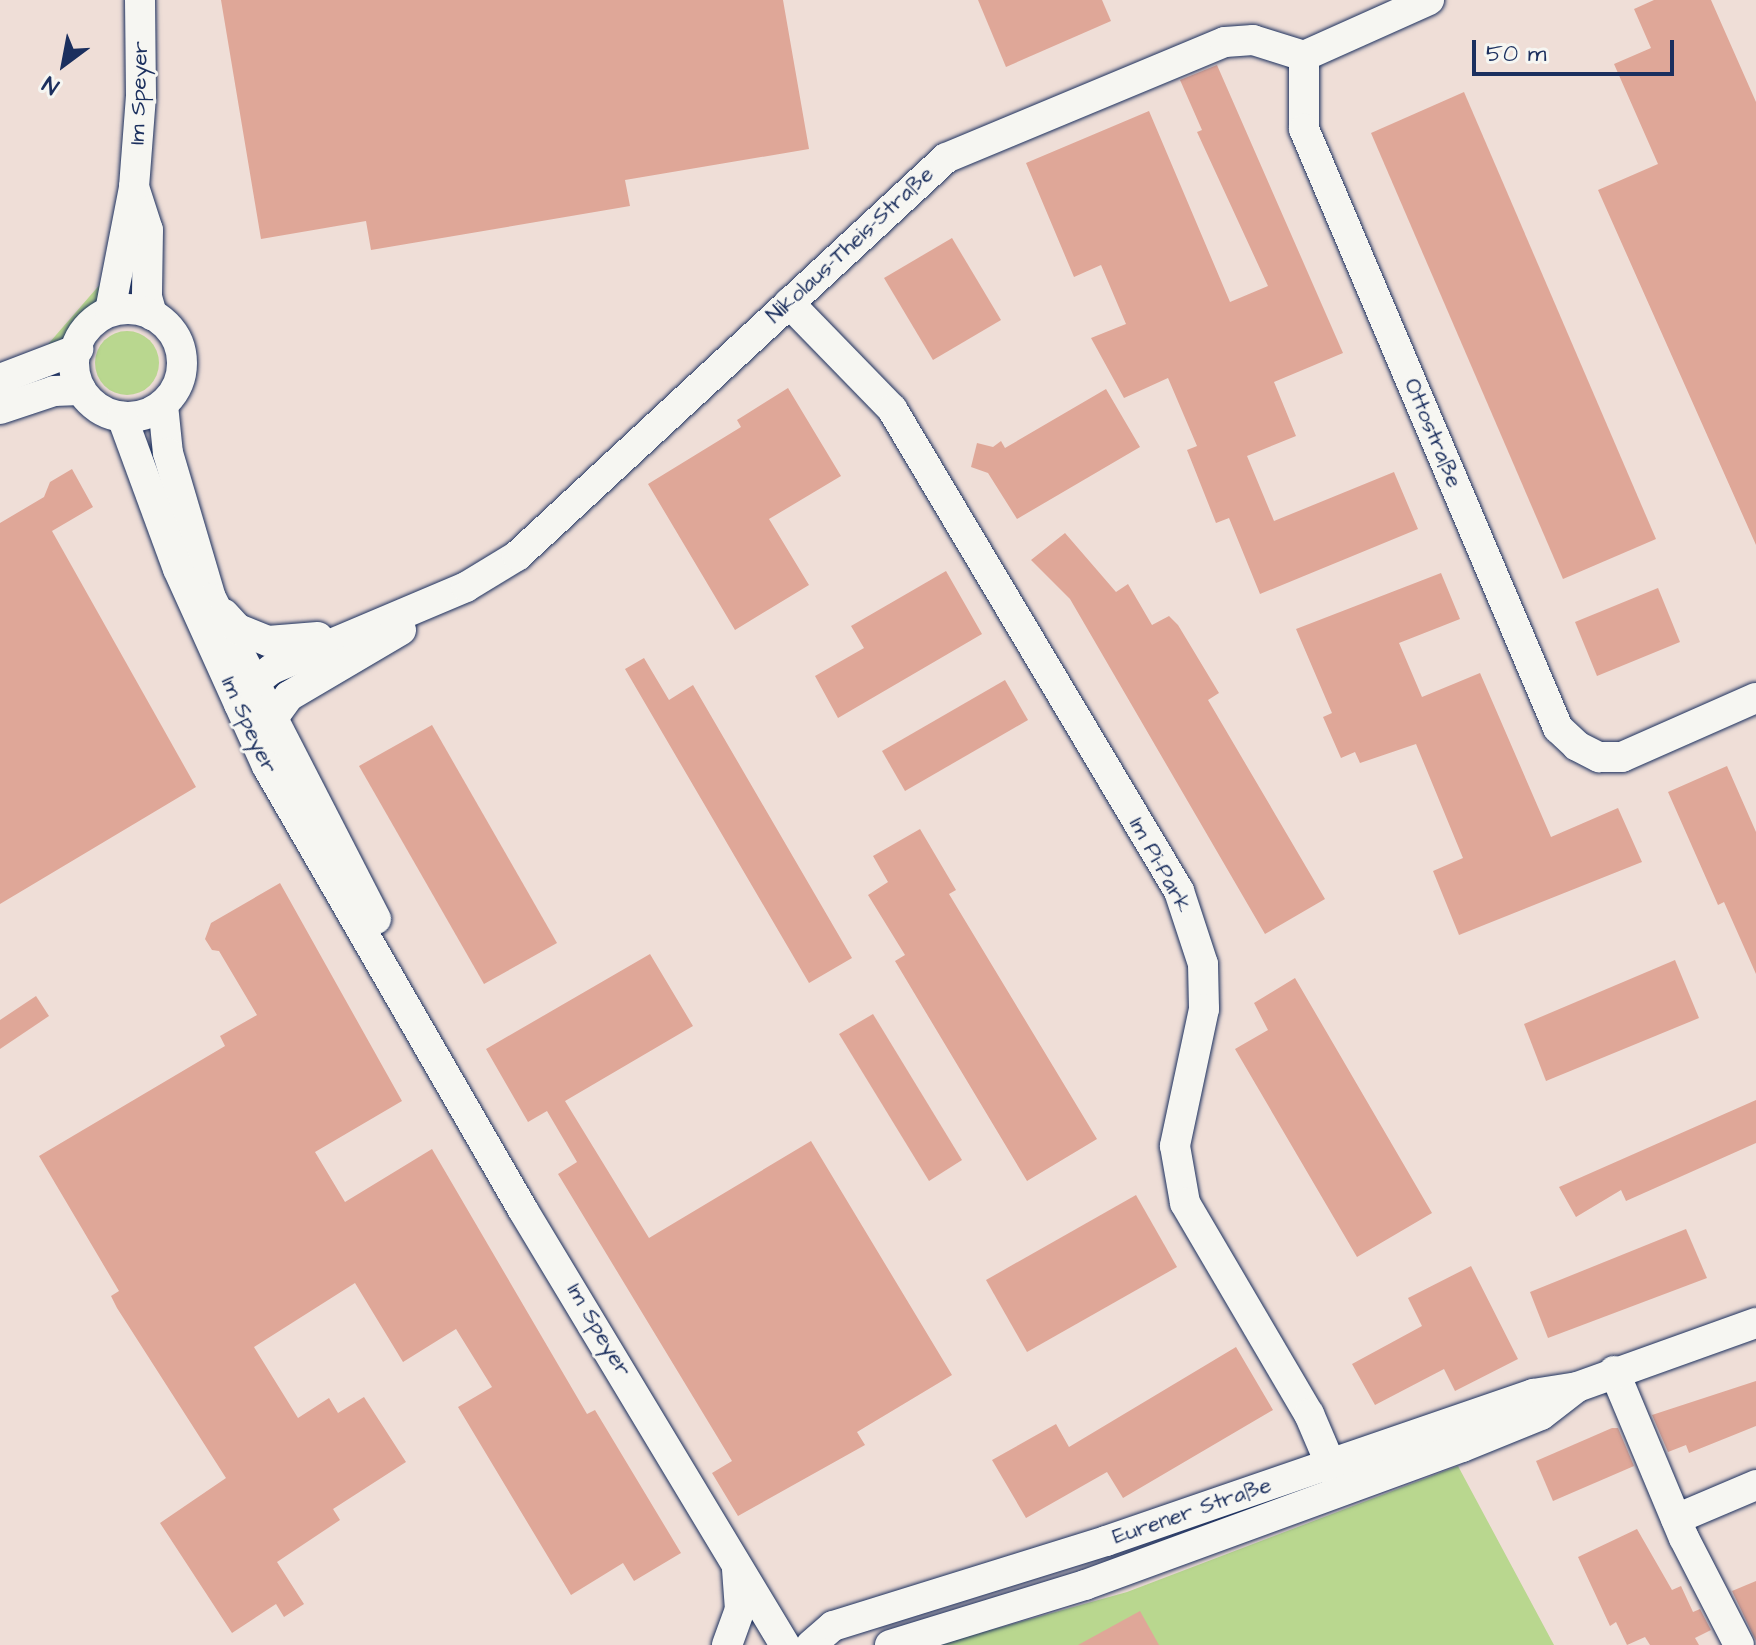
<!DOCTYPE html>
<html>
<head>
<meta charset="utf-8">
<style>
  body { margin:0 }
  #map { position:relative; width:1756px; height:1645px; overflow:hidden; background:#efded7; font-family:"Architects Daughter",sans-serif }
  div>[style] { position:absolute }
  .green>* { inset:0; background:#b9d78f }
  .round { border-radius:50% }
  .building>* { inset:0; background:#dfa798 }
  .roads { filter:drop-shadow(0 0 2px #1b2f5e) drop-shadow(0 0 2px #1b2f5e) }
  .minor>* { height:30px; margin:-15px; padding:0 15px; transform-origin:15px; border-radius:15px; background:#f6f6f2 }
  .minor>.ring { margin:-15px; padding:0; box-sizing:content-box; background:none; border:30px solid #f6f6f2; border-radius:50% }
  span { translate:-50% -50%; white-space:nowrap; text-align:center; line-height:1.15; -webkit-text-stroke:6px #f6f6f2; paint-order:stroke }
  .street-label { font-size:22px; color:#1b2f5e }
  .north { position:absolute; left:24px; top:24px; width:80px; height:80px; -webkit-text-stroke:6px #f6f6f2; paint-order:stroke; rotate:212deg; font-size:22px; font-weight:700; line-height:32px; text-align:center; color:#1b2f5e }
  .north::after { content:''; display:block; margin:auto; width:28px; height:36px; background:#1b2f5e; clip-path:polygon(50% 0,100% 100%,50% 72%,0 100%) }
  .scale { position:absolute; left:1472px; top:40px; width:202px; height:36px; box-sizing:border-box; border:4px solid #1b2f5e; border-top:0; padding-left:10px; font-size:24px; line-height:28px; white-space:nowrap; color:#1b2f5e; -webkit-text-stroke:6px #f6f6f2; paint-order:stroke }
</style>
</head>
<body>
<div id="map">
  <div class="green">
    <i style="clip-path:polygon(109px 274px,103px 299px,68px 339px,43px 350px)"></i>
    <i class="round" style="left:95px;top:331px;width:64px;height:64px"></i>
    <i style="clip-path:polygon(1458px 1466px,1554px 1645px,937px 1645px,1127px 1592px)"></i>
  </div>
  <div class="building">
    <i style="clip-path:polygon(221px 0,783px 0,809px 149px,625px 180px,630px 206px,371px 250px,366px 221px,261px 239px)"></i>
    <i style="clip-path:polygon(978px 0,1102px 0,1111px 21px,1006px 67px)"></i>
    <i style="clip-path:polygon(1654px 0,1711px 0,1756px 102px,1756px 545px,1598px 190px,1658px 164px,1614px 64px,1651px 48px,1634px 9px)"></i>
    <i style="clip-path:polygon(1217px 65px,1343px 353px,1274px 382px,1296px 436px,1247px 456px,1274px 521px,1394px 472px,1418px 529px,1260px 594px,1229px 518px,1216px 523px,1187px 450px,1197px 446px,1168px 378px,1124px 398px,1091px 338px,1126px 324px,1101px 265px,1074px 277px,1026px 163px,1149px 111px,1230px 302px,1268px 286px,1197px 132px,1202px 130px,1180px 80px)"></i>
    <i style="clip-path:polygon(1464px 92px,1656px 539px,1563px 579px,1371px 133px)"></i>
    <i style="clip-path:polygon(952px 238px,1001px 320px,933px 360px,884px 278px)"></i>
    <i style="clip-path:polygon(788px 388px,841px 476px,769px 519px,809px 585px,735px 630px,648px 484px,741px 427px,737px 420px)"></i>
    <i style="clip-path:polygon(1106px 389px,1140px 447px,1017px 519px,988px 473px,971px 467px,977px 443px,993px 447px,1001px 441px,1005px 448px)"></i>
    <i style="clip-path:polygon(72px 469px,93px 507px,52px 531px,196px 787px,0 904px,0 523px,44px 497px,50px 482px)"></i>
    <i style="clip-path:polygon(1065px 533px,1116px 592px,1128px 584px,1152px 625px,1169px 616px,1178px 625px,1219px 693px,1208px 700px,1325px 899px,1265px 934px,1070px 599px,1031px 560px)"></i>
    <i style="clip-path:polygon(946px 571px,982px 634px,838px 718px,815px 676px,864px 648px,851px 626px)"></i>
    <i style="clip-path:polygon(1441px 573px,1460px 619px,1399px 643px,1422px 697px,1480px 673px,1551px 837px,1618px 808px,1642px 862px,1459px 935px,1433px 871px,1463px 858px,1416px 744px,1360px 763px,1355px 752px,1341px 758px,1323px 717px,1332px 713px,1296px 629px)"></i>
    <i style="clip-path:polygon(1658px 588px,1680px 642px,1597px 676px,1575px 622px)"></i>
    <i style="clip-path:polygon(644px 658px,669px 700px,693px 685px,852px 958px,809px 983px,625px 669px)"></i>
    <i style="clip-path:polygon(1005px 680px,1028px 720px,905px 791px,882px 751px)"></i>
    <i style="clip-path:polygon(432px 725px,557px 943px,484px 984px,359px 766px)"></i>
    <i style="clip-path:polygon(1727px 766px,1756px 832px,1756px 974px,1724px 902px,1718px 905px,1668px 792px)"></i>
    <i style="clip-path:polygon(920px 829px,956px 890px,949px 894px,1097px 1139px,1027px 1181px,895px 961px,905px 955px,868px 895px,888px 882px,873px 856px)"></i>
    <i style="clip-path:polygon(280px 883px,402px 1101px,315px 1152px,345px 1202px,432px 1149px,587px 1414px,595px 1410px,681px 1553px,634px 1581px,623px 1563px,571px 1595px,458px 1407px,492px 1387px,456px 1329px,403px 1362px,355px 1283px,254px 1347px,298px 1418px,329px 1398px,338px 1413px,364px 1397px,406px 1462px,333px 1509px,340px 1520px,277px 1562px,304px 1604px,284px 1617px,276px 1604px,232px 1633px,160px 1523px,226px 1478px,117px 1308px,111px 1296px,119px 1291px,39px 1156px,225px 1046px,220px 1036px,257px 1015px,219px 951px,212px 950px,205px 939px,211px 923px)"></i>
    <i style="clip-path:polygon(650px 954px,693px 1026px,565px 1101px,649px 1238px,811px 1141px,952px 1375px,857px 1432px,865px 1445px,738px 1516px,712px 1473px,732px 1461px,558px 1174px,577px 1162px,547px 1111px,528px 1122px,486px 1049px)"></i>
    <i style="clip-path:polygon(1675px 960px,1699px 1018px,1546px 1081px,1524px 1024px)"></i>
    <i style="clip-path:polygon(1295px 978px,1432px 1213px,1357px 1257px,1235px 1049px,1268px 1030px,1254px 1003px)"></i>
    <i style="clip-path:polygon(36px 996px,49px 1016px,0 1049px,0 1020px)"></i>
    <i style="clip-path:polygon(873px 1014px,962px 1160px,929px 1181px,839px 1034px)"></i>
    <i style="clip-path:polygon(1756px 1100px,1756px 1143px,1626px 1201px,1621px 1190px,1576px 1217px,1559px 1187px)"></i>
    <i style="clip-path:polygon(1136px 1195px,1177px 1267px,1027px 1352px,986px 1280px)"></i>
    <i style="clip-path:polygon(1686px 1229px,1707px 1278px,1548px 1338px,1530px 1292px)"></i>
    <i style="clip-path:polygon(1471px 1266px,1518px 1359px,1455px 1391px,1444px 1369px,1375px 1405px,1352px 1364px,1422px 1326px,1408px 1298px)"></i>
    <i style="clip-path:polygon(1236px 1347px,1273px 1410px,1123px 1498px,1107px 1472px,1026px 1518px,992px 1460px,1056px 1424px,1069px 1447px)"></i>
    <i style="clip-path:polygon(1756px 1381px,1756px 1426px,1689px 1453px,1686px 1445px,1668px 1452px,1652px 1415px)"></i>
    <i style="clip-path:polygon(1612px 1428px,1618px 1428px,1634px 1466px,1553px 1501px,1536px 1461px)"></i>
    <i style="clip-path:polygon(1637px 1529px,1672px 1590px,1681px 1586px,1693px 1612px,1700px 1609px,1711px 1630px,1695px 1638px,1699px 1645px,1650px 1645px,1645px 1637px,1627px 1645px,1616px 1622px,1610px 1626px,1578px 1557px)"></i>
    <i style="clip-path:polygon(1756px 1581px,1756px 1641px,1732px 1591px)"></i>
    <i style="clip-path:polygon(1140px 1611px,1159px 1645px,1078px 1645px)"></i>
  </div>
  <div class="roads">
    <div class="minor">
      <i style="left:1429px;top:0;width:137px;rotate:155.9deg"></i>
      <i style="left:1304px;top:56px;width:73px;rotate:90deg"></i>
      <i style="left:1304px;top:129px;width:651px;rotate:67.02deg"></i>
      <i style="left:1558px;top:728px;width:26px;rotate:43deg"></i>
      <i style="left:1577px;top:746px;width:25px;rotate:27deg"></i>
      <i style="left:1599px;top:757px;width:23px"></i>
      <i style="left:1622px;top:757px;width:146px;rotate:-23.8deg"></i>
      <i style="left:134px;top:187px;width:45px;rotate:72deg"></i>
      <i style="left:148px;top:230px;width:67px;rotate:90.9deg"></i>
      <i style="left:147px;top:297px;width:19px;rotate:74deg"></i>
      <i style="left:789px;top:303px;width:148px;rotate:45.8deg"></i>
      <i style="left:892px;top:409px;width:561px;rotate:59.23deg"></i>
      <i style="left:1179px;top:891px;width:77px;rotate:71.8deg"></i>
      <i style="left:1203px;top:964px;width:45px;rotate:88.7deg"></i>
      <i style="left:1204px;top:1009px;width:140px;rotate:102deg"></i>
      <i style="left:1175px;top:1146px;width:58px;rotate:80deg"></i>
      <i style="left:1185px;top:1203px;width:245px;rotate:59.6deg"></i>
      <i style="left:1309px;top:1414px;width:82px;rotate:66.9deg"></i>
      <i class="ring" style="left:74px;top:309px;width:78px;height:78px"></i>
      <i style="left:110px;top:311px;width:126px;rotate:-79deg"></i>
      <i style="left:134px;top:187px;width:92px;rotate:-85.6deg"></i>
      <i style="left:141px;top:95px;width:95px;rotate:-90.6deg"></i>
      <i style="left:0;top:379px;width:84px;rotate:-21deg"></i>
      <i style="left:163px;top:405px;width:48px;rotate:84.1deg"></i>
      <i style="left:168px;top:453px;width:151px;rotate:73.5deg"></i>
      <i style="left:211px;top:598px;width:361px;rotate:62.8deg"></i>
      <i style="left:0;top:409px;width:57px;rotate:-18.4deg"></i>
      <i style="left:54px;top:391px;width:27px;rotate:-2deg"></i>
      <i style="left:122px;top:417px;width:162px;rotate:69.8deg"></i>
      <i style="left:178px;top:569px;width:216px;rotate:65.7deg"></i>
      <i style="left:267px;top:766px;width:513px;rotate:60.03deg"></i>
      <i style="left:523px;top:1210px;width:508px;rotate:58.94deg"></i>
      <i style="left:224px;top:614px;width:21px;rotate:47deg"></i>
      <i style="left:238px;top:629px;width:32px;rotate:22deg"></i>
      <i style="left:268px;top:641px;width:50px;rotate:-4.6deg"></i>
      <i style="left:239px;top:704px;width:21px;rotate:-59deg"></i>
      <i style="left:250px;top:686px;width:28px;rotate:-38deg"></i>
      <i style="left:272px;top:669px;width:211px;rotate:-22.9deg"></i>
      <i style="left:466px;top:587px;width:60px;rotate:-31.3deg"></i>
      <i style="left:517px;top:556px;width:585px;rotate:-42.85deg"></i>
      <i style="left:946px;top:158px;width:302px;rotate:-22.6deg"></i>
      <i style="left:1225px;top:42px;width:28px;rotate:-4deg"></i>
      <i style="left:1253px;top:40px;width:53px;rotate:17.4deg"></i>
      <i style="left:273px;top:718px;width:27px;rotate:-54deg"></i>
      <i style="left:289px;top:696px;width:130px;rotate:-30.5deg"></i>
      <i style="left:1614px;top:1371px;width:181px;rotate:67.3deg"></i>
      <i style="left:1684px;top:1538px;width:120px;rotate:62.8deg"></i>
      <i style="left:1676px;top:1519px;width:87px;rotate:-23deg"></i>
      <i style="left:727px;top:1645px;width:37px;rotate:-70deg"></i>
      <i style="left:740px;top:1610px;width:41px;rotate:-94.2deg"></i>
      <i style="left:811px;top:1645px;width:29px;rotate:-41deg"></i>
      <i style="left:833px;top:1626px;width:286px;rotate:-17.3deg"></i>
      <i style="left:1106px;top:1541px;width:452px;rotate:-19deg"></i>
      <i style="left:1533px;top:1394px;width:45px;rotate:-9deg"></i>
      <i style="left:1577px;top:1387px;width:190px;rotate:-19.7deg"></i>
      <i style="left:890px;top:1645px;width:204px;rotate:-17.1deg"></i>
      <i style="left:1085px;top:1585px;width:401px;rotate:-20.1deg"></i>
      <i style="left:1462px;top:1447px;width:85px;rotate:-22.1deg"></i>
      <i style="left:1541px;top:1415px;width:44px;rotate:-37.6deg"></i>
    </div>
  </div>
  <div class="street-label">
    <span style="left:139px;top:93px;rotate:-88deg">Im Speyer</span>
    <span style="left:850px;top:245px;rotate:-43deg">Nikolaus-Theis-Straße</span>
    <span style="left:1433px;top:433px;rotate:67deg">Ottostraße</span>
    <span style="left:249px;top:725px;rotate:65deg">Im Speyer</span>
    <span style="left:1160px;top:865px;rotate:61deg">Im Pi-Park</span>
    <span style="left:599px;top:1330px;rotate:59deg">Im Speyer</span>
    <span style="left:1192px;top:1511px;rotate:-19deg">Eurener Straße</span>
  </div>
  <div class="north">N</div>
  <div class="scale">50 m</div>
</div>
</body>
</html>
